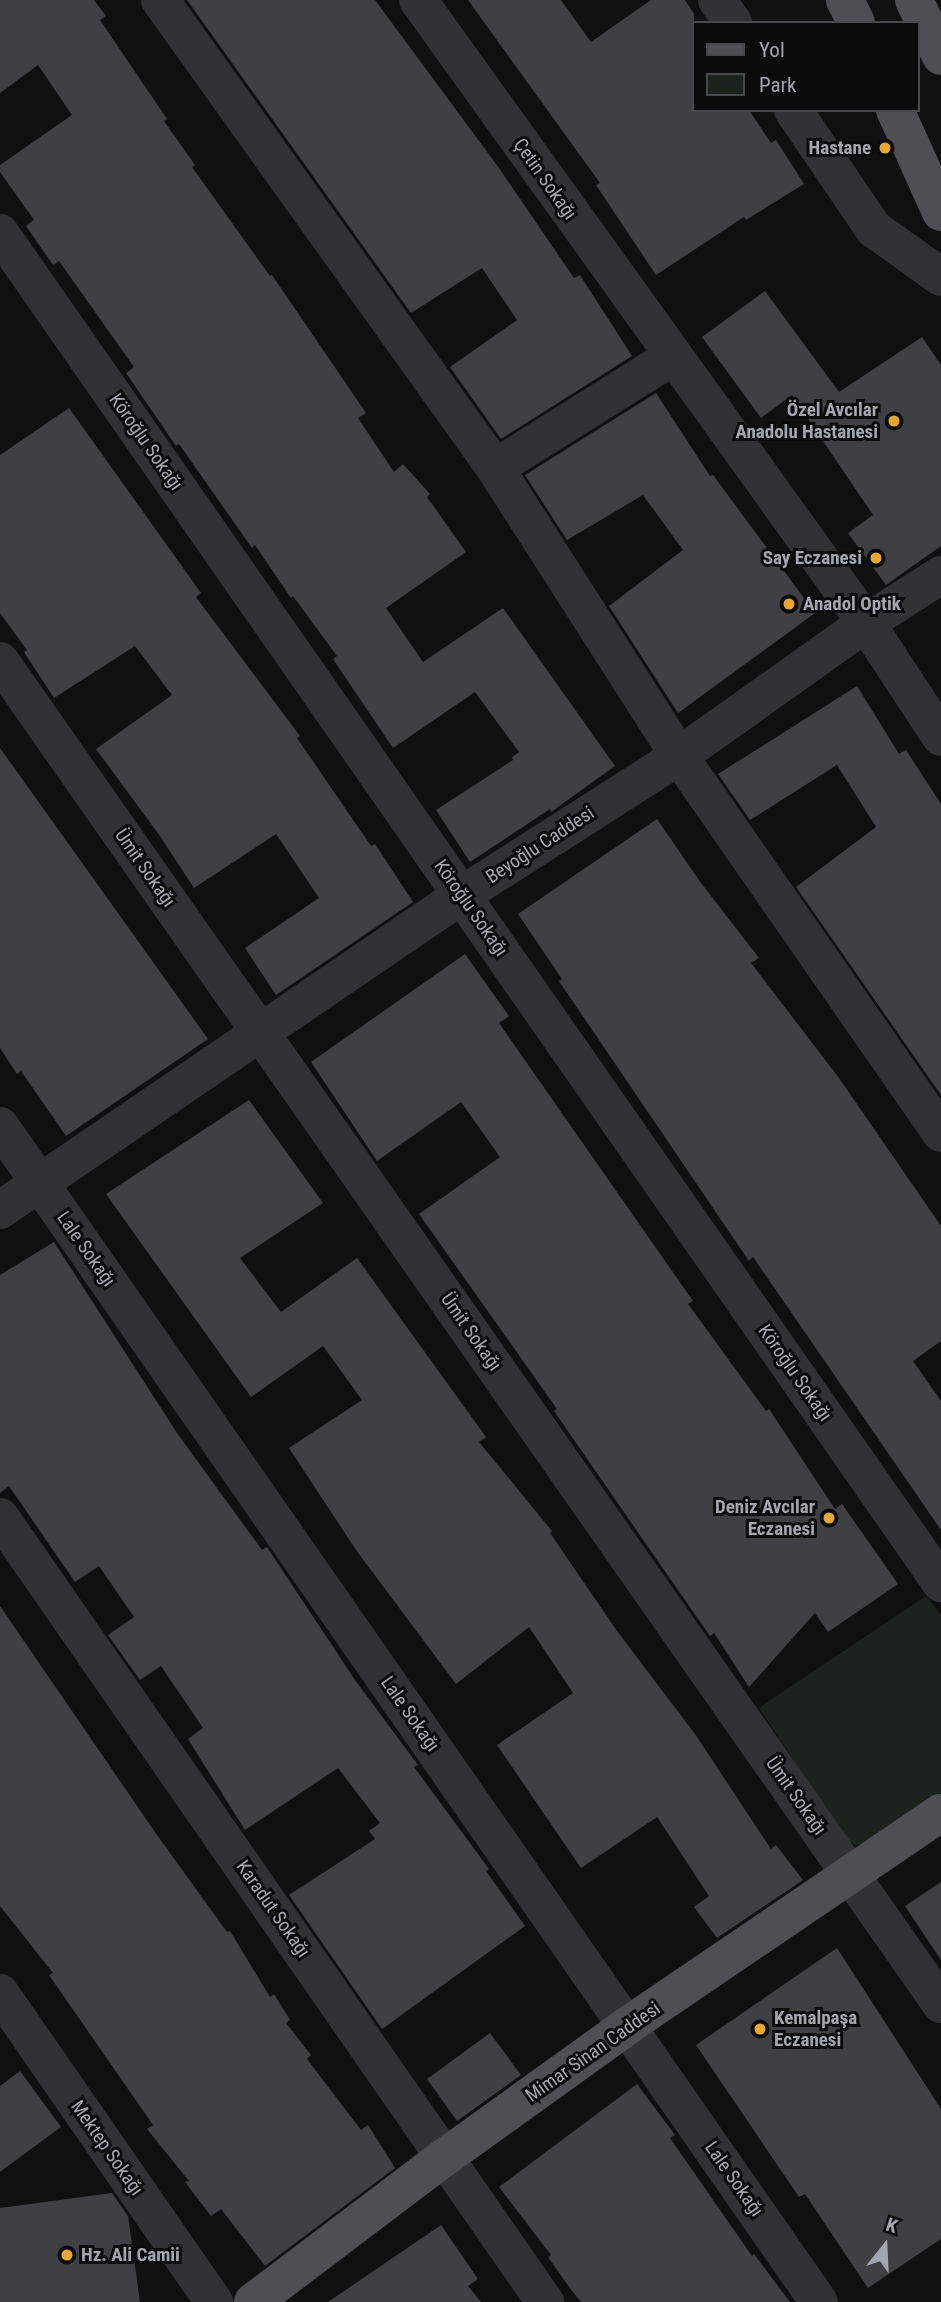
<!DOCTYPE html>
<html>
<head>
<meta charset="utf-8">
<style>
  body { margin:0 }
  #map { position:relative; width:941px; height:2302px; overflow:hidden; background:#101011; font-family:"Roboto Condensed",sans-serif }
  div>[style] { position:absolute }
  .green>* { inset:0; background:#1c231d }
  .building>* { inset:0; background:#3f4044 }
  .minor>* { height:38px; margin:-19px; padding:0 19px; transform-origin:19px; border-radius:19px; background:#313236 }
  .major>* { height:38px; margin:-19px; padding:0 19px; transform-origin:19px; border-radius:19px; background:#4d4f55 }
  .dots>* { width:19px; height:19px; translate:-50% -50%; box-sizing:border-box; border:4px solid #0b0b0c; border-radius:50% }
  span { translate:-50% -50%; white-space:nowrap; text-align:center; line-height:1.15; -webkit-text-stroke:6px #0b0b0c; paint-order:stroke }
  .poi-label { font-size:19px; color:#a2a6b1; font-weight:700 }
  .right { translate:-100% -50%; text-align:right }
  .left { translate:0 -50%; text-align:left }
  .street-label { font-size:19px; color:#a2a6b1 }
  .legend { position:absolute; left:692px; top:21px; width:228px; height:91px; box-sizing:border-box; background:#0b0b0c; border:2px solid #47494e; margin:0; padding:9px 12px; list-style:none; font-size:21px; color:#a2a6b1 }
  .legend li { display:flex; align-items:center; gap:14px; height:35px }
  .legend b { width:35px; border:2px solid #47494e }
  .north { position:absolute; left:850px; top:2211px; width:70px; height:70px; -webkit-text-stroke:5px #0b0b0c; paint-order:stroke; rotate:18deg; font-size:19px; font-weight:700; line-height:28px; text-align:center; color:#a2a6b1 }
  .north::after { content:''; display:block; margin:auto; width:24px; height:32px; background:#a2a6b1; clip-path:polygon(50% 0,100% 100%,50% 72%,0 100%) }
</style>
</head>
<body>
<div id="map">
  <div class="green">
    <i style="clip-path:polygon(926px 1596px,941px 1615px,941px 1794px,881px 1836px,856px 1846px,845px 1838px,759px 1708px)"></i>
  </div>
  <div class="building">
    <i style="clip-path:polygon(0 0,94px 0,106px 16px,100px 20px,167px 119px,164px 121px,195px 165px,192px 167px,270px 276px,272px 275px,366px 413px,358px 418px,394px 472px,403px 464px,430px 494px,427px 497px,466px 552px,386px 608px,423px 662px,503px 608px,615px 766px,551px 812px,550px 809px,470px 862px,436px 810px,513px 760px,512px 757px,519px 752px,475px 692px,393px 748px,333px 659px,337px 656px,293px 596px,291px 598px,255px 545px,252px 548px,179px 444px,176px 446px,126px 373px,134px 367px,59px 261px,53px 265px,26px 226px,34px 220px,0 172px,0 165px,72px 115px,38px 65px,0 93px)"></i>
    <i style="clip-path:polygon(187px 0,375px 0,499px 168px,574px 278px,580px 275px,632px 356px,501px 439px,450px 367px,517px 320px,482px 268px,411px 313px)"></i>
    <i style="clip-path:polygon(468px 0,561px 0,591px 42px,651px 0,685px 0,694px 14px,694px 110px,749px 110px,771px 143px,776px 140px,804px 184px,746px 220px,744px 217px,656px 275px,596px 185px,600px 183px)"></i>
    <i style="clip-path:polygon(765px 291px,839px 392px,922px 337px,941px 365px,941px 546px,886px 585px,848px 533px,873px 515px,792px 395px,761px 418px,702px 337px)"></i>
    <i style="clip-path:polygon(656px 393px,710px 476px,713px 475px,815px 613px,678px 713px,609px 606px,683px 550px,643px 495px,567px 540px,525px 475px)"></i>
    <i style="clip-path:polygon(69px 408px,201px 593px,196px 597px,300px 736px,297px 738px,371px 846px,375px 844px,413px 902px,276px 995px,245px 948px,319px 898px,276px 834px,194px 888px,160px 836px,96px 749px,172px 695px,135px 646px,54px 698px,24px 652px,27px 650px,0 613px,0 455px)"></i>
    <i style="clip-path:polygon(857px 686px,899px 754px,906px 750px,941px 804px,941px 1095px,796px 887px,876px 827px,837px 765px,750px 820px,718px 774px)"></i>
    <i style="clip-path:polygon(0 748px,208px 1039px,66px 1136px,21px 1071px,17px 1074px,0 1048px)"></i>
    <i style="clip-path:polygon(657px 819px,701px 883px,759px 958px,751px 963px,839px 1078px,941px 1226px,941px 1341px,913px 1361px,941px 1401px,941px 1530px,753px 1257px,749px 1261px,559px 981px,562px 979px,518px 914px)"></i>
    <i style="clip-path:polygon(465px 954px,509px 1016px,499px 1023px,693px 1301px,688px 1304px,766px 1411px,769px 1409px,835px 1509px,842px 1504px,898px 1584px,828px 1632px,815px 1613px,749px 1687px,714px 1633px,710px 1636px,646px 1544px,554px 1411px,557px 1409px,419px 1214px,500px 1157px,461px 1102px,377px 1161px,311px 1062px)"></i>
    <i style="clip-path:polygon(249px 1100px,323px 1203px,240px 1258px,281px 1312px,357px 1258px,486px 1437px,479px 1442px,552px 1531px,550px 1533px,617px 1631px,695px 1734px,771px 1849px,776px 1845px,803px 1880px,717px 1938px,694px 1907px,709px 1896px,657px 1817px,581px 1868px,497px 1745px,573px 1693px,529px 1627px,456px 1684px,356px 1550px,289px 1448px,362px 1400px,323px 1346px,251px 1397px,106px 1194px)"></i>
    <i style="clip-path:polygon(54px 1242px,177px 1433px,262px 1550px,267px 1547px,355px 1680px,418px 1765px,414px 1767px,489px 1869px,486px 1871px,525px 1926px,382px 2029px,289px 1895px,375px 1839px,369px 1831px,380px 1823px,338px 1768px,245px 1830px,188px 1739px,203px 1728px,161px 1666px,140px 1680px,108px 1635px,134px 1617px,99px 1566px,75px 1582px,9px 1486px,0 1493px,0 1275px)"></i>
    <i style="clip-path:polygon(0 1606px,157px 1835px,227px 1932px,230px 1931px,270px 1997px,274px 1994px,290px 2020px,286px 2023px,311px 2055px,307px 2059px,361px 2130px,368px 2125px,395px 2168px,265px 2266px,221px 2209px,211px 2216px,185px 2182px,189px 2181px,147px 2129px,153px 2125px,49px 1975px,53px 1973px,0 1906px)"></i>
    <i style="clip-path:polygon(941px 1882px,941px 1960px,905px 1906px)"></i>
    <i style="clip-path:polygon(837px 1948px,941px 2109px,941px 2239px,868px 2288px,805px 2194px,799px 2197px,696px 2045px)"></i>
    <i style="clip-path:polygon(490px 2033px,521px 2075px,457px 2121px,427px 2079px)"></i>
    <i style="clip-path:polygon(20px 2071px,61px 2127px,0 2172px,0 2086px)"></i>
    <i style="clip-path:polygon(637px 2084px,675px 2135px,670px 2138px,752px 2256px,754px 2254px,790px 2302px,581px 2302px,572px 2291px,548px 2257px,551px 2255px,499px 2187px)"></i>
    <i style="clip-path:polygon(112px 2193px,128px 2216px,140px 2302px,0 2302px,0 2208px)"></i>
    <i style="clip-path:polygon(441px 2225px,478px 2279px,468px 2286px,481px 2302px,328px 2302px)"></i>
  </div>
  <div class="minor">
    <i style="left:160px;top:0;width:576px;rotate:54.4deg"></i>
    <i style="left:495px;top:468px;width:342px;rotate:57.4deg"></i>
    <i style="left:679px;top:756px;width:459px;rotate:55.2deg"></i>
    <i style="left:418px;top:0;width:767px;rotate:54.28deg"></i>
    <i style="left:866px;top:623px;width:136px;rotate:56.7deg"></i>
    <i style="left:717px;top:0;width:28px;rotate:55deg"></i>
    <i style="left:793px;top:110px;width:144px;rotate:55.8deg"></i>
    <i style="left:874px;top:229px;width:82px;rotate:35.6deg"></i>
    <i style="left:0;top:233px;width:1646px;rotate:55.12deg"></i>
    <i style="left:495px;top:468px;width:209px;rotate:-32.1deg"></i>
    <i style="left:0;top:661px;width:1640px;rotate:54.98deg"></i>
    <i style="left:0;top:1126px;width:1433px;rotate:55.15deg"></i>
    <i style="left:0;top:1210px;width:559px;rotate:-34.29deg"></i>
    <i style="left:462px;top:895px;width:258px;rotate:-32.6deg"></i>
    <i style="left:679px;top:756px;width:229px;rotate:-35.4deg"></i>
    <i style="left:866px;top:623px;width:89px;rotate:-32.6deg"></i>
    <i style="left:0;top:1517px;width:956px;rotate:55.23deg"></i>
    <i style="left:0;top:1993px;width:376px;rotate:55.3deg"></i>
  </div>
  <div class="major">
    <i style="left:845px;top:0;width:25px;rotate:64deg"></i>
    <i style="left:914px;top:0;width:62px;rotate:64.3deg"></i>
    <i style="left:895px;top:110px;width:112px;rotate:65.7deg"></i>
    <i style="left:253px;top:2302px;width:241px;rotate:-37.1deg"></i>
    <i style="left:445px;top:2157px;width:224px;rotate:-35.7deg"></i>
    <i style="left:627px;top:2026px;width:379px;rotate:-34.2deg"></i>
  </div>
  <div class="dots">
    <i style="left:885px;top:148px;background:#e7a832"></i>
    <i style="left:894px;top:421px;background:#e7a832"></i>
    <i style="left:876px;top:558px;background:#e7a832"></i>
    <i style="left:789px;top:604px;background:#e7a832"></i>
    <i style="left:829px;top:1518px;background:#e7a832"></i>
    <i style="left:760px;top:2029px;background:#e7a832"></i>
    <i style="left:67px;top:2255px;background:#e7a832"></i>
  </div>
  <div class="poi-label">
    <span class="right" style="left:871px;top:148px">Hastane</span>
    <span class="right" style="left:878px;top:421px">Özel Avcılar<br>Anadolu Hastanesi</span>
    <span class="right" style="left:862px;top:558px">Say Eczanesi</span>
    <span class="left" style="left:803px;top:604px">Anadol Optik</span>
    <span class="right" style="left:815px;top:1518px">Deniz Avcılar<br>Eczanesi</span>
    <span class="left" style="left:774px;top:2029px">Kemalpaşa<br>Eczanesi</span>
    <span class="left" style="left:81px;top:2255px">Hz. Ali Camii</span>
  </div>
  <div class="street-label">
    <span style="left:545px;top:179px;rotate:55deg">Çetin Sokağı</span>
    <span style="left:146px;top:442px;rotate:55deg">Köroğlu Sokağı</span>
    <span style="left:540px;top:845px;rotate:-33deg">Beyoğlu Caddesi</span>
    <span style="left:145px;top:868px;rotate:55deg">Ümit Sokağı</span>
    <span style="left:471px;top:908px;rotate:55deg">Köroğlu Sokağı</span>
    <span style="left:86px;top:1249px;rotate:55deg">Lale Sokağı</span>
    <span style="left:471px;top:1332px;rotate:55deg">Ümit Sokağı</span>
    <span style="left:795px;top:1373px;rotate:55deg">Köroğlu Sokağı</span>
    <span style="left:410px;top:1714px;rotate:55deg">Lale Sokağı</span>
    <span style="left:796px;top:1796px;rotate:55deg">Ümit Sokağı</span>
    <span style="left:273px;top:1909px;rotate:55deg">Karadut Sokağı</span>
    <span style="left:593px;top:2052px;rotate:-35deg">Mimar Sinan Caddesi</span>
    <span style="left:107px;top:2148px;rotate:55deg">Mektep Sokağı</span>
    <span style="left:734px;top:2179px;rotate:55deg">Lale Sokağı</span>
  </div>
  <ul class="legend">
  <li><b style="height:9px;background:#4d4f55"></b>Yol</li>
  <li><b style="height:19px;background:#1c231d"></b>Park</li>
  </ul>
  <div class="north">K</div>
</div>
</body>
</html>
